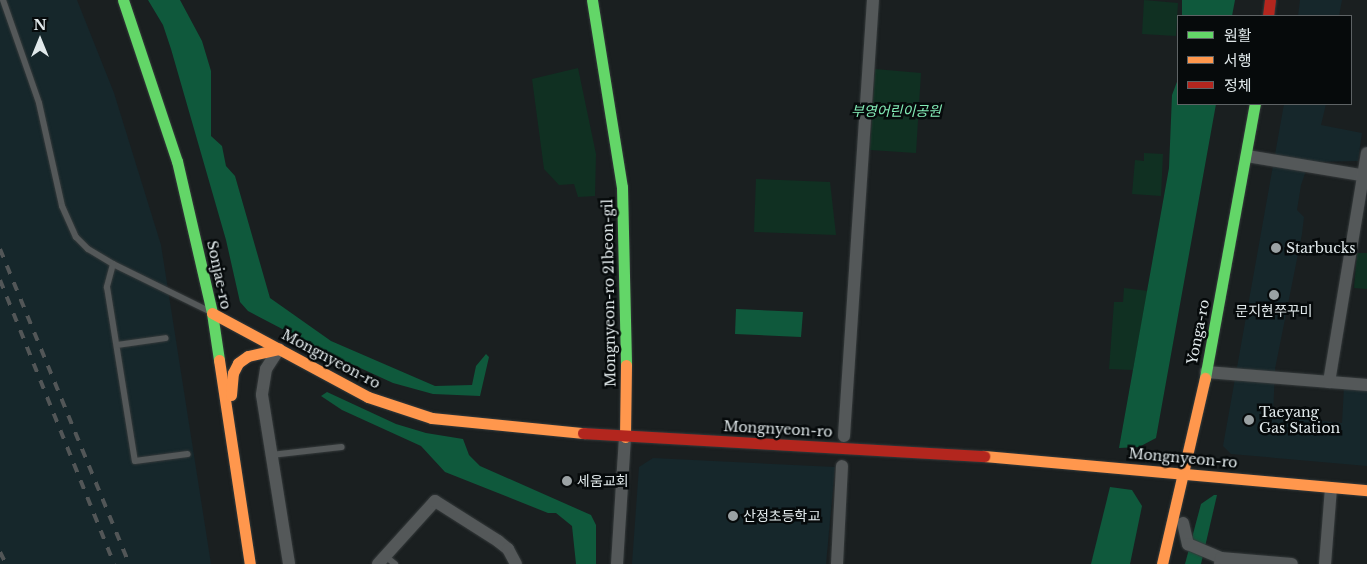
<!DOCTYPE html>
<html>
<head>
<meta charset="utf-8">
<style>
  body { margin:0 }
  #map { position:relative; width:1367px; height:564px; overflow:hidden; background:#1a1f20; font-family:"Libre Baskerville","Noto Sans KR",serif }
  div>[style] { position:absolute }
  .built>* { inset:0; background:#16272b }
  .green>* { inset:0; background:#103022 }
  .forest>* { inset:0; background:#0f593c }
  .roads { filter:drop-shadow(0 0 1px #353a3b) drop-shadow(0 0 1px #353a3b) }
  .lane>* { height:6px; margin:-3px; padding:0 3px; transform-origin:3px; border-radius:3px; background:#545859 }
  .street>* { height:12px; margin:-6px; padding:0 6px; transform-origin:6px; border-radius:6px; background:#545859 }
  .fast>* { height:11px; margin:-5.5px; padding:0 5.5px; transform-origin:5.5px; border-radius:5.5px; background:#63d668 }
  .slow>* { height:11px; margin:-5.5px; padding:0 5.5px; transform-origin:5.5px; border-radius:5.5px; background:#ff974d }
  .jam>* { height:11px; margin:-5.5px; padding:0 5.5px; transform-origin:5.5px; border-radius:5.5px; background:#b3261e }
  .rail>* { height:4px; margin-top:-2px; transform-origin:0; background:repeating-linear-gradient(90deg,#525657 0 9px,transparent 0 18px) }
  .dots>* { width:14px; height:14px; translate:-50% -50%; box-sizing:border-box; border:2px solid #060a0b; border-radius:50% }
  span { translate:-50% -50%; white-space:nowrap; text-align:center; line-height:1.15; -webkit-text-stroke:5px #060a0b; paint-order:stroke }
  .park-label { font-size:14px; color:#83ecb7; font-style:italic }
  .poi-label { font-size:14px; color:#e1e9eb }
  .left { translate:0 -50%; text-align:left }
  .street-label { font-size:14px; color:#e1e9eb }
  .legend { position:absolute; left:1177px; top:15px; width:175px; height:90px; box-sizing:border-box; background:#060a0b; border:1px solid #5e6365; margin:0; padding:6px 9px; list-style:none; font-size:15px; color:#e1e9eb }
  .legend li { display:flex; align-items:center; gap:10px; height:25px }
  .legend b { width:25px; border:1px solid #5e6365 }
  .north { position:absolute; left:15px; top:15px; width:50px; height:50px; -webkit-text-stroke:4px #060a0b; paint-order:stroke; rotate:0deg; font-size:14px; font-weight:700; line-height:20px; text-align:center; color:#e1e9eb }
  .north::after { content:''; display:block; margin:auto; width:18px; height:22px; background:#e1e9eb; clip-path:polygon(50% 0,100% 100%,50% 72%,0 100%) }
</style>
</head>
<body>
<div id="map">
  <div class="built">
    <i style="clip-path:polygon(0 0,77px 0,114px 93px,161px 245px,211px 564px,0 564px)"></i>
    <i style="clip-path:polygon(1300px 0,1342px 0,1339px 16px,1298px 16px)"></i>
    <i style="clip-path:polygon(1284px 104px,1326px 104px,1321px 125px,1362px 133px,1358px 161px,1309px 162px,1301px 185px,1297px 210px,1304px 217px,1302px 234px,1275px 369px,1273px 416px,1342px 423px,1344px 387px,1367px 389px,1367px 466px,1231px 454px,1223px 446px)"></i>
    <i style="clip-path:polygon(653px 458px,835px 467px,826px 564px,632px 564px,639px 467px)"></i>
  </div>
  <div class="green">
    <i style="clip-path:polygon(1144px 0,1178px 3px,1176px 36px,1142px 34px)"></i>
    <i style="clip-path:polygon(578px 68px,596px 154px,595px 196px,578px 197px,574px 184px,559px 185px,544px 169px,532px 79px)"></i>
    <i style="clip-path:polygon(875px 69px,921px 73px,916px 153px,870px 150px)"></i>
    <i style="clip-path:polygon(1144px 153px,1163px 154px,1161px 196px,1132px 194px,1135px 160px,1144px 161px)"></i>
    <i style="clip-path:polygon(756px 179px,830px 182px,836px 235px,754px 232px)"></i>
    <i style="clip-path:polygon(1357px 253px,1367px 253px,1367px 289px,1354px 288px)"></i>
    <i style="clip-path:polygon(1124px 288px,1148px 291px,1133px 370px,1109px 369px,1114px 302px,1123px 302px)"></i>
  </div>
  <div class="forest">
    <i style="clip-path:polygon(148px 0,180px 0,202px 41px,211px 71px,211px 136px,222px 146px,226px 166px,235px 176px,270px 298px,331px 341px,435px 386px,472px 385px,476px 366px,486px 354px,489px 357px,480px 396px,433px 394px,393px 383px,334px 356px,248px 311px,240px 302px,226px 240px,171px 49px,163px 25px)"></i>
    <i style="clip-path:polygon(1182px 0,1235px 0,1232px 16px,1182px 16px)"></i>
    <i style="clip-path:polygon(1178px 79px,1178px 104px,1216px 104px,1156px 438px,1139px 447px,1119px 448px,1169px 168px,1172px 95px)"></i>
    <i style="clip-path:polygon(736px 309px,803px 312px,801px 337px,735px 334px)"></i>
    <i style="clip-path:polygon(327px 392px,396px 424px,426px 433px,463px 439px,469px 455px,480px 466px,591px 515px,596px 525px,596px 564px,576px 564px,572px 526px,556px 513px,548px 513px,445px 472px,421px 446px,342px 410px,321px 396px)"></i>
    <i style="clip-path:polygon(1110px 487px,1132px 490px,1142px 506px,1130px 564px,1091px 564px)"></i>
    <i style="clip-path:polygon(1214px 495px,1217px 495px,1201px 564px,1185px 564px,1201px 504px)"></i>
  </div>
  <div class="roads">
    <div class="lane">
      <i style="left:3px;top:0;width:109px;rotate:70.7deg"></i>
      <i style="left:39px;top:103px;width:106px;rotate:77.4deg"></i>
      <i style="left:62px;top:206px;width:34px;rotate:66deg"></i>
      <i style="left:76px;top:237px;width:17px;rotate:45deg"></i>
      <i style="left:88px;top:249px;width:29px;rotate:31deg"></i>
      <i style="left:113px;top:264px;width:107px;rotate:26.1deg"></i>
      <i style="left:113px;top:264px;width:24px;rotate:105deg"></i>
      <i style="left:107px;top:287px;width:176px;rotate:80.9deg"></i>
      <i style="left:135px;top:461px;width:53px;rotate:-7.5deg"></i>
      <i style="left:117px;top:345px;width:49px;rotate:-8.1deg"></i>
      <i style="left:271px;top:455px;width:71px;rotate:-6.4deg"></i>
      <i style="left:385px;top:556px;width:13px;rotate:39deg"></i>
    </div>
    <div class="street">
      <i style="left:1247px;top:156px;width:122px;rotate:9.5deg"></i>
      <i style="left:279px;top:349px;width:24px;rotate:123deg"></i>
      <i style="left:266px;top:369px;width:26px;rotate:99deg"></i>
      <i style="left:262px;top:395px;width:171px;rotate:80.9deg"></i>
      <i style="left:1206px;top:372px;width:162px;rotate:4.6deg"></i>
      <i style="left:1329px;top:382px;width:232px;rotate:-80.6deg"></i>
      <i style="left:844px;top:436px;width:437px;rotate:-86.2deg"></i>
      <i style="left:1183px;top:523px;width:22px;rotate:77deg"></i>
      <i style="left:1188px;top:544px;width:36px;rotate:23deg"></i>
      <i style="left:378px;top:564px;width:85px;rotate:-47.9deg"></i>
      <i style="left:435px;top:501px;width:75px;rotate:32.4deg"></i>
      <i style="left:498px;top:541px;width:13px;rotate:39deg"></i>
      <i style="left:508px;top:549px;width:17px;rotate:62deg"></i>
      <i style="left:617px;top:564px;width:127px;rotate:-86.4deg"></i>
      <i style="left:837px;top:564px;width:98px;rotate:-87.1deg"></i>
      <i style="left:1220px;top:564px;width:6px;rotate:-81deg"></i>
      <i style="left:1221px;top:558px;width:71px;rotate:4.8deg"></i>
      <i style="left:1325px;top:564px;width:76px;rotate:-85.5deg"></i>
    </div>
    <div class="fast">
      <i style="left:123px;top:0;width:170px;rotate:71.5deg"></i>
      <i style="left:177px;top:161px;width:156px;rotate:77deg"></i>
      <i style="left:212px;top:313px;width:48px;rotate:81.5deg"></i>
      <i style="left:592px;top:0;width:189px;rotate:80.9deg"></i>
      <i style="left:622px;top:187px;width:178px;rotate:88.7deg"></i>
      <i style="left:1205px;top:378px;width:279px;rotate:-79.7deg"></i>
    </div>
    <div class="slow">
      <i style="left:212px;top:313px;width:177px;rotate:28.3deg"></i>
      <i style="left:368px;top:397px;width:67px;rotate:18.2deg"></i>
      <i style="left:432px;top:418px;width:152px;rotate:5.7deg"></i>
      <i style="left:219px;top:360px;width:206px;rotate:81.4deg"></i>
      <i style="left:231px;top:395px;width:22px;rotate:-85deg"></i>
      <i style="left:233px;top:373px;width:11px;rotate:-63deg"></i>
      <i style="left:238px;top:363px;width:12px;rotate:-35deg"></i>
      <i style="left:248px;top:356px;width:32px;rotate:-13deg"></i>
      <i style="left:625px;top:437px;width:72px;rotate:-89.2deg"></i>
      <i style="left:984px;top:456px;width:385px;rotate:5.1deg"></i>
      <i style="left:1162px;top:564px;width:191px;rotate:-77deg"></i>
    </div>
    <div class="jam">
      <i style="left:1268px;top:16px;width:16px;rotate:-83deg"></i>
      <i style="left:583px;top:433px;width:402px;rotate:3.3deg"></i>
    </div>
  </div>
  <div class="rail">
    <i style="left:0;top:249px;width:340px;rotate:67.7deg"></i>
    <i style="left:0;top:280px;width:306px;rotate:68.1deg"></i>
    <i style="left:0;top:552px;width:13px;rotate:63deg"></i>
  </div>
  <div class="dots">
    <i style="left:1276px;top:248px;background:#9ba2a4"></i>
    <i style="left:1274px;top:295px;background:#9ba2a4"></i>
    <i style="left:1249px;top:420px;background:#9ba2a4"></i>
    <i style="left:567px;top:481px;background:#9ba2a4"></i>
    <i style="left:733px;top:516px;background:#9ba2a4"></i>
  </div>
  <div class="park-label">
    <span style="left:896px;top:111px">부영어린이공원</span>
  </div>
  <div class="poi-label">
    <span class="left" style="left:1286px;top:248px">Starbucks</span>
    <span style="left:1274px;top:311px">문지현쭈꾸미</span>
    <span class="left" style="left:1259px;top:420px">Taeyang<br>Gas Station</span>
    <span class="left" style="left:577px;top:481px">세움교회</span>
    <span class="left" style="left:743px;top:516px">산정초등학교</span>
  </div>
  <div class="street-label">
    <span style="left:219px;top:275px;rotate:78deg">Sonjae-ro</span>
    <span style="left:609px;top:293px;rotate:-91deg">Mongnyeon-ro 21beon-gil</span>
    <span style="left:1198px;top:332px;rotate:-79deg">Yonga-ro</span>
    <span style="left:331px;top:359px;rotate:28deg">Mongnyeon-ro</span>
    <span style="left:778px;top:429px;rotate:3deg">Mongnyeon-ro</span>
    <span style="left:1183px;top:458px;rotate:5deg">Mongnyeon-ro</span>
  </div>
  <ul class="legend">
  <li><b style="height:6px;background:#63d668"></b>원활</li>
  <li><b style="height:6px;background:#ff974d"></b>서행</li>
  <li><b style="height:6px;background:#b3261e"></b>정체</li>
  </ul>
  <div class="north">N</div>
</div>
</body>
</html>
